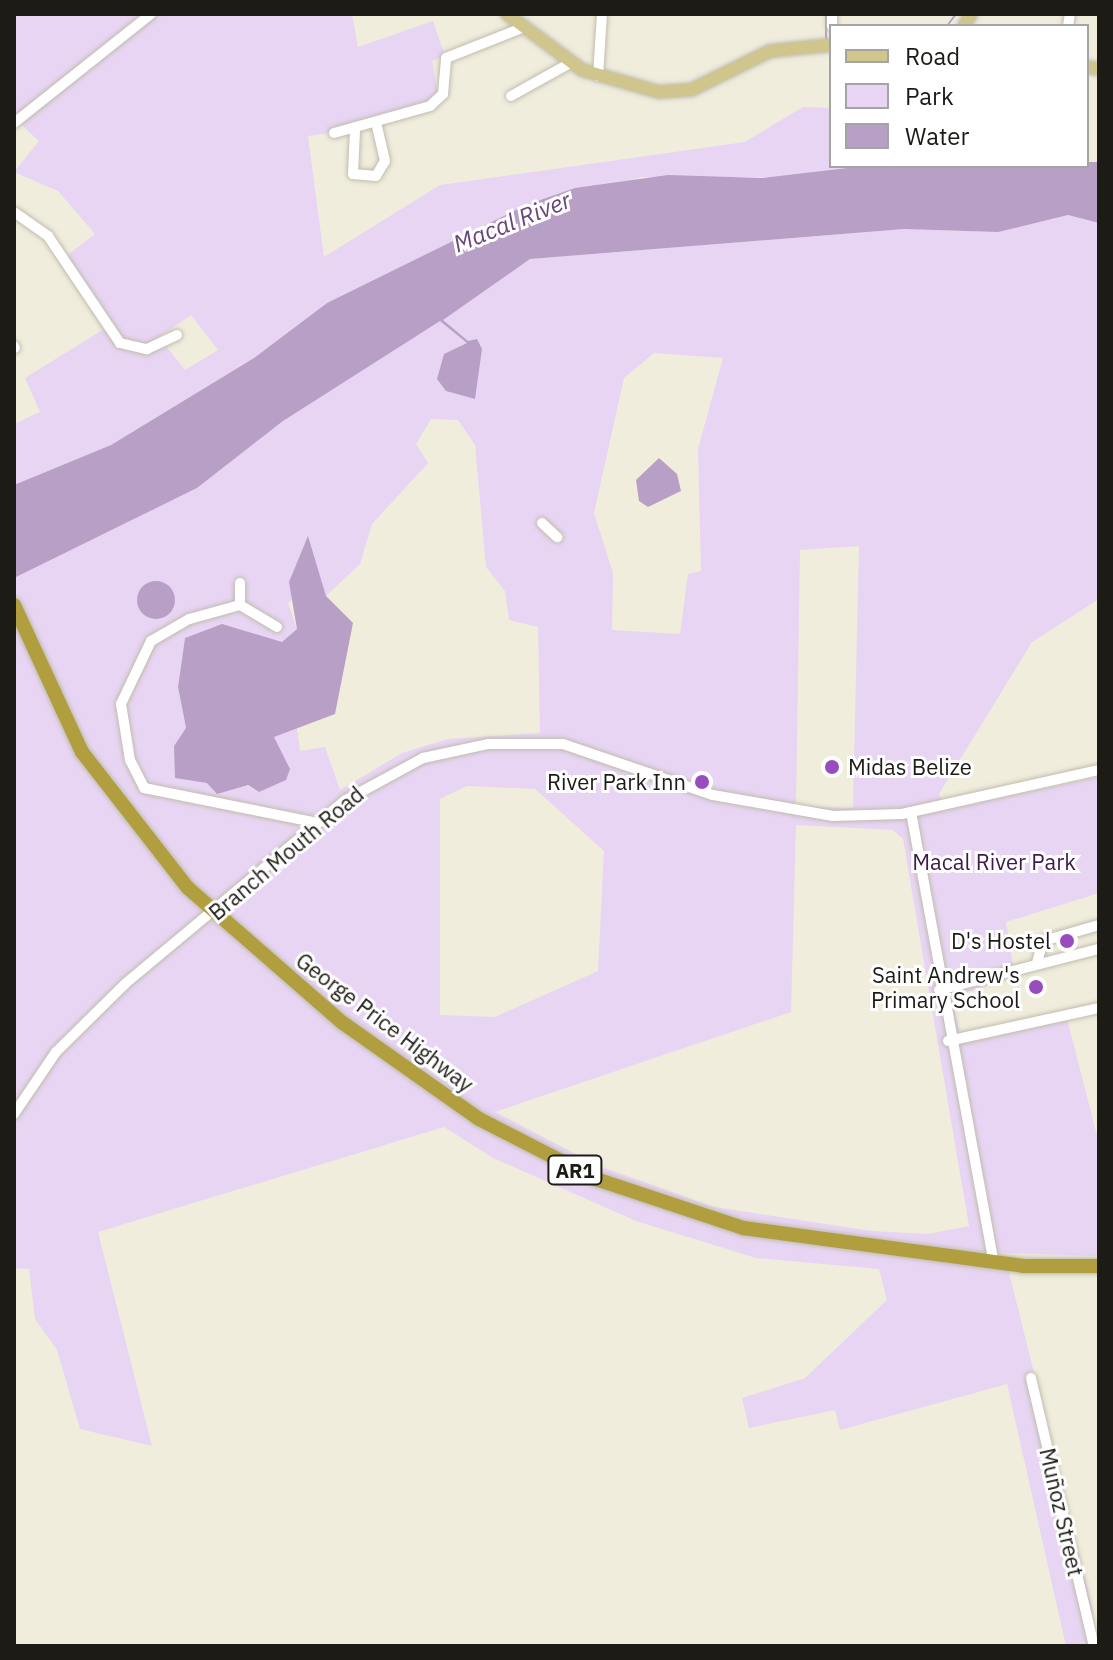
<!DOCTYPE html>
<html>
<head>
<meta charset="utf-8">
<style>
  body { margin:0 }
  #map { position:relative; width:1113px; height:1660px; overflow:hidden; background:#f0eddd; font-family:"IBM Plex Sans",sans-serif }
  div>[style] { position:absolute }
  .green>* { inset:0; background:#e8d5f4 }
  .water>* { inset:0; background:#b79fc6 }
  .round { border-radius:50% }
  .stream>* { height:2px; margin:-1px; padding:0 1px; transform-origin:1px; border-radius:1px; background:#b79fc6 }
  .roads { filter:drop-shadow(0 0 2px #c0bdae) drop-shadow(0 0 2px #c0bdae) }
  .minor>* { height:10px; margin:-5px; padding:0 5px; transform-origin:5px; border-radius:5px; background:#fff }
  .major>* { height:12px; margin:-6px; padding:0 6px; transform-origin:6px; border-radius:6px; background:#d0c58c }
  .highway>* { height:14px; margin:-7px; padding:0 7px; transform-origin:7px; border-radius:7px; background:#b09e3f }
  .dots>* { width:22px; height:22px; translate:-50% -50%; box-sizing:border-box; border:4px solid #fff; border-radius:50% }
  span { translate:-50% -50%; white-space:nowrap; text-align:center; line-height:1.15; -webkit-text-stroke:6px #fff; paint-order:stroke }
  .shield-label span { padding:2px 6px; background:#fff; border:2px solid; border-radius:6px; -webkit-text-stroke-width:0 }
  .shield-label { font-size:20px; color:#1c1b16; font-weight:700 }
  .poi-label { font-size:22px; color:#1c1b16 }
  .left { translate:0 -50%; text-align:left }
  .right { translate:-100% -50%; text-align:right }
  .street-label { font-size:22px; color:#1c1b16 }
  .park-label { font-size:22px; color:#3c1b4c }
  .water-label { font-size:24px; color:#68467b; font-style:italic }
  .frame { position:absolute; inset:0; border:16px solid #1c1b16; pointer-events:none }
  .legend { position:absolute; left:829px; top:24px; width:260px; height:144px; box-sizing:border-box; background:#fff; border:2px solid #a4a4a2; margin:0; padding:10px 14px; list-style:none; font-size:24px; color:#1c1b16 }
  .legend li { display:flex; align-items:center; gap:16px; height:40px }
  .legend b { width:40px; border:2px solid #a4a4a2 }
</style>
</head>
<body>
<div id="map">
  <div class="green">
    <i style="clip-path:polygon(evenodd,14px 14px,352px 14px,358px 47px,433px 21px,445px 56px,432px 61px,439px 98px,350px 130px,308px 136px,324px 257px,440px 185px,745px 142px,803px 107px,831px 108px,831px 166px,865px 166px,791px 177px,642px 177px,527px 205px,327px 303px,254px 358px,111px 445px,14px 485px,14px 424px,40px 412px,25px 378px,104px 329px,60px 261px,95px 234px,58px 191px,14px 172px,39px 141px,14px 118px,14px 14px,191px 315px,218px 350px,185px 370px,159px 337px,191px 315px)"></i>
    <i style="clip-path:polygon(evenodd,1068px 215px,1099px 223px,1099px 599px,1032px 642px,939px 794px,944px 809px,1099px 777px,1099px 893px,1006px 922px,1015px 977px,951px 997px,960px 1033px,1065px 1011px,1099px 1143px,1099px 1256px,980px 1252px,975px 1266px,1008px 1268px,1094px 1614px,1082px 1615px,1089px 1646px,1066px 1646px,1007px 1384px,840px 1430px,835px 1410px,749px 1428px,742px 1398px,805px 1378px,887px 1300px,879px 1269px,756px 1258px,636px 1221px,493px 1158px,444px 1127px,98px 1232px,152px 1446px,80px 1429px,57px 1350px,35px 1319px,29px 1269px,14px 1268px,14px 578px,197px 488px,283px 421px,530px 259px,904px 229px,997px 232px,1068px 215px,654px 353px,723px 358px,698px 449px,701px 571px,688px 574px,680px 634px,612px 630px,613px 573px,594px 513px,624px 378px,654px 353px,1068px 215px,431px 419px,458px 420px,475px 445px,486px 567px,505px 591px,509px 620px,538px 627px,540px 733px,448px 739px,402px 753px,340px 790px,325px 747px,300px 751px,297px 728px,274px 737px,286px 780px,259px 792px,174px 746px,186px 729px,178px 687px,185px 638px,246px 632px,282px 642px,297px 629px,288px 603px,318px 574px,326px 596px,360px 564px,372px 524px,428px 463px,416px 444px,431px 419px,1068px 215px,859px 546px,853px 808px,796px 806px,800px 550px,859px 546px,1068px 215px,467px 786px,535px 789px,604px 851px,598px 971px,495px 1017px,440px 1015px,440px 799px,467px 786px,1068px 215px,796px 825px,893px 830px,903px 839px,969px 1226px,928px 1234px,872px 1231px,714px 1207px,599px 1166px,495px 1112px,791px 1012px,796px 825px)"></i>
  </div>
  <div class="water">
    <i style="clip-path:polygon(1087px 162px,1099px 162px,1099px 223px,1068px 215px,998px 232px,904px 229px,530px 259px,443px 320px,468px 341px,477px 339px,482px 349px,475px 399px,446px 391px,437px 379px,444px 354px,467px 343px,440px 321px,283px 421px,197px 488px,14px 578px,14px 485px,111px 445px,254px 358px,327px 303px,526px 205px,575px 188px,668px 175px,762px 178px,865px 166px)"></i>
    <i style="clip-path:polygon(659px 458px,677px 474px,681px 491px,648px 507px,639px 501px,636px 480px)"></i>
    <i style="clip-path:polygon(308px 536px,326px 596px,353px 623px,335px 714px,274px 737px,290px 769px,286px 780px,259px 792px,248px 785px,217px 794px,207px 783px,175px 778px,174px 746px,186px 728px,178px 687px,185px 638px,222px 624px,282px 642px,297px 629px,289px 582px)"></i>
    <i class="round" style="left:137px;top:581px;width:38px;height:38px"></i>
  </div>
  <div class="stream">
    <i style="left:826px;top:14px;width:27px;rotate:90deg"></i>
    <i style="left:947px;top:26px;width:15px;rotate:-53deg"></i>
  </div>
  <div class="roads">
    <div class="minor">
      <i style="left:832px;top:14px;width:12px;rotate:90deg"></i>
      <i style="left:1068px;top:26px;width:12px;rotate:-81deg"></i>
      <i style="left:598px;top:76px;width:62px;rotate:-86.3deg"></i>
      <i style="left:511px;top:96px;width:68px;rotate:-29.2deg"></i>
      <i style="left:14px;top:123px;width:175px;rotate:-38.5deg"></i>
      <i style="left:355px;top:131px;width:43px;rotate:92.7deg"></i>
      <i style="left:353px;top:174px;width:23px;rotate:5deg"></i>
      <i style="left:376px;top:176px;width:17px;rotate:-59deg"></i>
      <i style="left:385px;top:161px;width:36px;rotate:-103deg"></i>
      <i style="left:334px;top:133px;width:100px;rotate:-15.7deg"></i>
      <i style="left:430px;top:106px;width:18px;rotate:-43deg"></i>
      <i style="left:443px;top:94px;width:36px;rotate:-85deg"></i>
      <i style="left:446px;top:58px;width:82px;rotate:-21.5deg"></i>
      <i style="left:14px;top:212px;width:42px;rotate:35.2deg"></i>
      <i style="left:48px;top:236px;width:129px;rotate:56.1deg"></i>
      <i style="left:120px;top:343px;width:28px;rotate:13deg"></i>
      <i style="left:147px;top:349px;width:33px;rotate:-25deg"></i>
      <i style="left:14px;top:346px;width:2px;rotate:63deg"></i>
      <i style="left:542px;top:523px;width:21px;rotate:43deg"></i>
      <i style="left:240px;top:583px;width:22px;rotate:90deg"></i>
      <i style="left:240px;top:605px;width:53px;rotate:164.6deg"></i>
      <i style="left:189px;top:619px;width:44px;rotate:149.9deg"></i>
      <i style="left:151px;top:641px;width:70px;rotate:115.5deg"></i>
      <i style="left:121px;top:704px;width:57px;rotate:80.9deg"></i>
      <i style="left:130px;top:760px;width:31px;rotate:63deg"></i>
      <i style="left:144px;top:788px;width:177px;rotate:11.4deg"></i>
      <i style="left:240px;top:605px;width:43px;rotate:30.7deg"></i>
      <i style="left:911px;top:812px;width:455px;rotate:79.6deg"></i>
      <i style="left:1037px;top:963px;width:23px;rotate:-75deg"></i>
      <i style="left:1043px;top:941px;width:58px;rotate:-15.9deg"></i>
      <i style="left:939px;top:990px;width:165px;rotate:-14.4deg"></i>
      <i style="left:948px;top:1041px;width:155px;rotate:-12.3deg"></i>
      <i style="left:14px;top:1114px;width:75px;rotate:-55.9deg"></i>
      <i style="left:56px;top:1052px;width:98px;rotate:-44.6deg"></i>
      <i style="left:126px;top:983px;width:286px;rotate:-39.8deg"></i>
      <i style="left:346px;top:800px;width:88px;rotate:-28.6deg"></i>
      <i style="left:423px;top:758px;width:66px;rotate:-12.2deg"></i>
      <i style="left:488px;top:744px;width:75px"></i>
      <i style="left:563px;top:744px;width:158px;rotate:18.8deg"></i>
      <i style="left:713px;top:795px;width:122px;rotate:9.9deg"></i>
      <i style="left:833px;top:816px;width:69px;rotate:-1.7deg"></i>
      <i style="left:902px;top:814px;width:202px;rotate:-12.6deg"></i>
      <i style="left:1031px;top:1378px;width:275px;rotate:76.8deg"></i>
    </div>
    <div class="major">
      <i style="left:507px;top:14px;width:94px;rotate:36.7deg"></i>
      <i style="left:582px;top:70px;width:80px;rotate:15.9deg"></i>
      <i style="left:659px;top:92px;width:32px;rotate:-4deg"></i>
      <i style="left:691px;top:90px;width:88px;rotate:-26.3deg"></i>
      <i style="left:770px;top:51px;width:61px;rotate:-5.6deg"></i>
      <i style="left:964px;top:26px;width:14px;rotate:-60deg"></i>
      <i style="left:1087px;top:67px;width:12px;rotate:9deg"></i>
    </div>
    <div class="highway">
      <i style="left:14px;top:605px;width:162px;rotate:65.2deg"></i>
      <i style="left:82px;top:752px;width:172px;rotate:52.1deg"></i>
      <i style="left:188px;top:888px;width:206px;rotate:41.1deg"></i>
      <i style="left:343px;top:1023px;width:166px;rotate:35.2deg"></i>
      <i style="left:479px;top:1119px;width:131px;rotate:27.1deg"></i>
      <i style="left:596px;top:1179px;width:155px;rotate:18.4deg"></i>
      <i style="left:743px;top:1228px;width:283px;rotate:7.7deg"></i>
      <i style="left:1023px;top:1266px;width:76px"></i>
    </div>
  </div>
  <div class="dots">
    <i style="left:832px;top:767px;background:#984cbd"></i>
    <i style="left:702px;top:782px;background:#984cbd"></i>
    <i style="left:1067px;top:941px;background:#984cbd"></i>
    <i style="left:1036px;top:987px;background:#984cbd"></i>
  </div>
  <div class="shield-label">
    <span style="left:575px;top:1170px">AR1</span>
  </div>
  <div class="poi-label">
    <span class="left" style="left:848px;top:767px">Midas Belize</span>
    <span class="right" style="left:686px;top:782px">River Park Inn</span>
    <span class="right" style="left:1051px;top:941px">D's Hostel</span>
    <span class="right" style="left:1020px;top:987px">Saint Andrew's<br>Primary School</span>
  </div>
  <div class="street-label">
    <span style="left:286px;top:853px;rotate:-40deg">Branch Mouth Road</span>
    <span style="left:385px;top:1022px;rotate:37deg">George Price Highway</span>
    <span style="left:1062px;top:1512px;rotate:77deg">Muñoz Street</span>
  </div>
  <div class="park-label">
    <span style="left:994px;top:862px">Macal River Park</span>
  </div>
  <div class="water-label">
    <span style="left:512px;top:222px;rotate:-22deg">Macal River</span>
  </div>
  <div class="frame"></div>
  <ul class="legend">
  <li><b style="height:10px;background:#d0c58c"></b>Road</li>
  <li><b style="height:22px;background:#e8d5f4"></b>Park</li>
  <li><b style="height:22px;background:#b79fc6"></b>Water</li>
  </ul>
</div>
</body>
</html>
